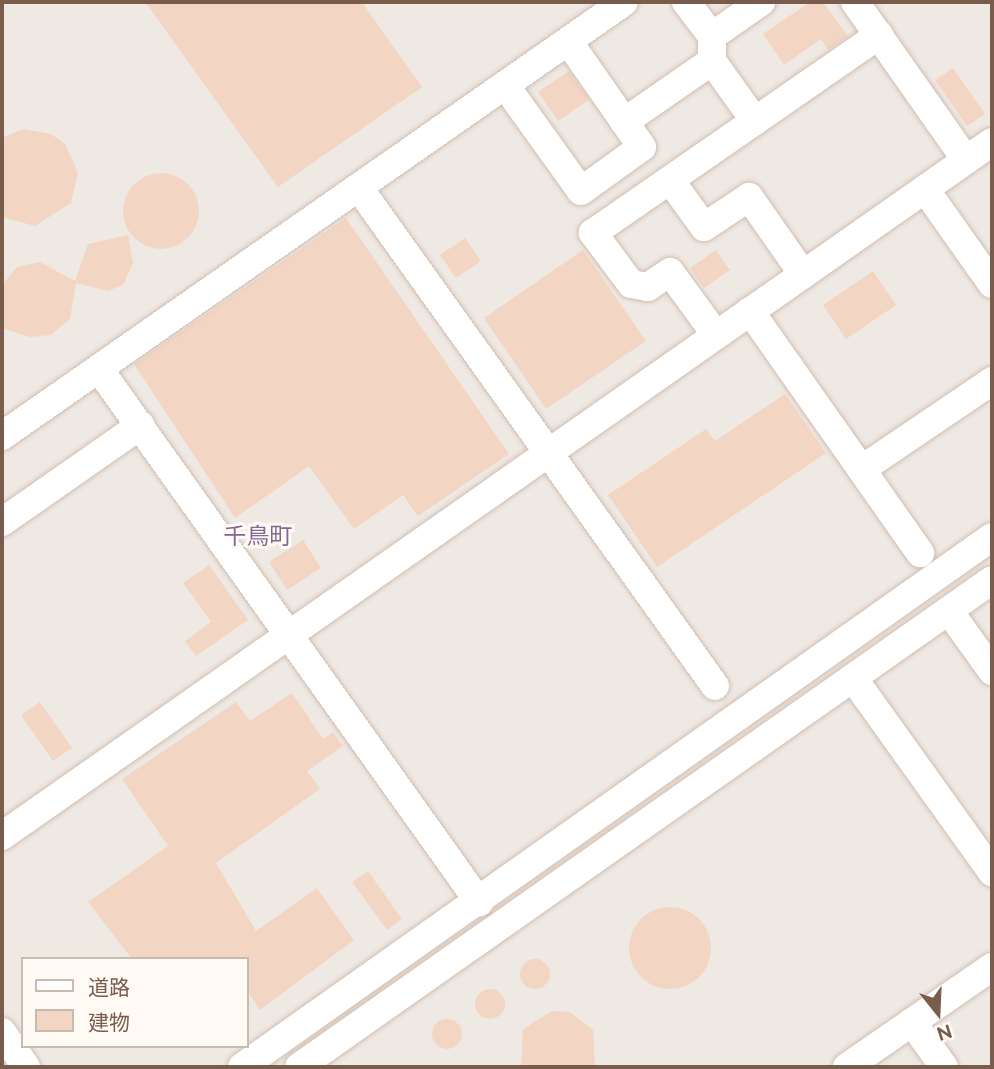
<!DOCTYPE html>
<html>
<head>
<meta charset="utf-8">
<style>
  body { margin:0 }
  #map { position:relative; width:994px; height:1069px; overflow:hidden; background:#fdf6ec; font-family:Raleway,"Noto Sans JP",sans-serif }
  div>[style] { position:absolute }
  .industrial>* { inset:0; background:#efe9e4 }
  .building>* { inset:0; background:#f3d5c3 }
  .round { border-radius:50% }
  .roads { filter:drop-shadow(0 0 2px #d1beb0) drop-shadow(0 0 2px #d1beb0) }
  .minor>* { height:28px; margin:-14px; padding:0 14px; transform-origin:14px; border-radius:14px; background:#fff }
  span { translate:-50% -50%; white-space:nowrap; text-align:center; line-height:1.15; -webkit-text-stroke:6px #fffaf3; paint-order:stroke }
  .neighbourhood-label { font-size:23px; color:#846695 }
  .frame { position:absolute; inset:0; border:4px solid #7a5c4d; pointer-events:none }
  .legend { position:absolute; left:21px; top:957px; width:228px; height:91px; box-sizing:border-box; background:#fffaf3; border:2px solid #cabbb1; margin:0; padding:9px 12px; list-style:none; font-size:21px; color:#7a5c4d }
  .legend li { display:flex; align-items:center; gap:14px; height:35px }
  .legend b { width:35px; border:2px solid #cabbb1 }
  .north { position:absolute; left:903px; top:978px; width:70px; height:70px; -webkit-text-stroke:5px #fffaf3; paint-order:stroke; rotate:162deg; font-size:19px; font-weight:700; line-height:28px; text-align:center; color:#7a5c4d }
  .north::after { content:''; display:block; margin:auto; width:24px; height:32px; background:#7a5c4d; clip-path:polygon(50% 0,100% 100%,50% 72%,0 100%) }
</style>
</head>
<body>
<div id="map">
  <div class="industrial">
    <i style="clip-path:polygon(evenodd,2px 2px,992px 2px,992px 1067px,2px 1067px,2px 2px,23px 959px,247px 959px,247px 1046px,23px 1046px,23px 959px)"></i>
  </div>
  <div class="building">
    <i style="clip-path:polygon(145px 2px,362px 2px,422px 87px,278px 187px)"></i>
    <i style="clip-path:polygon(810px 2px,823px 2px,848px 36px,828px 50px,821px 39px,784px 65px,763px 34px)"></i>
    <i style="clip-path:polygon(953px 68px,985px 114px,967px 126px,935px 80px)"></i>
    <i style="clip-path:polygon(569px 71px,589px 100px,558px 121px,538px 92px)"></i>
    <i style="clip-path:polygon(23px 129px,51px 134px,65px 144px,78px 173px,71px 203px,35px 226px,2px 217px,2px 138px)"></i>
    <i class="round" style="left:123px;top:173px;width:76px;height:76px"></i>
    <i style="clip-path:polygon(346px 218px,509px 454px,418px 516px,403px 495px,354px 529px,309px 466px,235px 518px,134px 364px)"></i>
    <i style="clip-path:polygon(128px 235px,133px 263px,123px 285px,108px 291px,76px 283px,70px 319px,51px 335px,29px 337px,2px 328px,2px 285px,17px 267px,40px 262px,75px 281px,88px 244px)"></i>
    <i style="clip-path:polygon(465px 238px,481px 261px,456px 278px,440px 255px)"></i>
    <i style="clip-path:polygon(583px 250px,646px 341px,546px 409px,484px 318px)"></i>
    <i style="clip-path:polygon(716px 250px,730px 270px,704px 288px,690px 268px)"></i>
    <i style="clip-path:polygon(873px 271px,896px 305px,846px 339px,823px 305px)"></i>
    <i style="clip-path:polygon(785px 394px,826px 453px,657px 567px,608px 495px,706px 429px,715px 441px)"></i>
    <i style="clip-path:polygon(303px 540px,321px 568px,287px 590px,269px 562px)"></i>
    <i style="clip-path:polygon(209px 565px,248px 620px,196px 656px,185px 641px,211px 622px,183px 583px)"></i>
    <i style="clip-path:polygon(292px 693px,323px 739px,333px 732px,343px 746px,307px 771px,320px 789px,216px 863px,256px 931px,317px 888px,354px 940px,260px 1010px,247px 990px,247px 959px,132px 959px,88px 902px,168px 846px,122px 779px,236px 702px,250px 721px)"></i>
    <i style="clip-path:polygon(40px 702px,72px 748px,53px 761px,21px 715px)"></i>
    <i style="clip-path:polygon(368px 871px,402px 919px,387px 930px,352px 882px)"></i>
    <i class="round" style="left:629px;top:907px;width:82px;height:82px"></i>
    <i class="round" style="left:520px;top:959px;width:30px;height:30px"></i>
    <i class="round" style="left:475px;top:989px;width:30px;height:30px"></i>
    <i style="clip-path:polygon(552px 1011px,570px 1012px,593px 1030px,595px 1067px,521px 1067px,523px 1029px)"></i>
    <i class="round" style="left:432px;top:1019px;width:30px;height:30px"></i>
  </div>
  <div class="roads">
    <div class="minor">
      <i style="left:686px;top:2px;width:43px;rotate:52.6deg"></i>
      <i style="left:712px;top:36px;width:25px;rotate:90deg"></i>
      <i style="left:712px;top:61px;width:74px;rotate:54.4deg"></i>
      <i style="left:855px;top:2px;width:193px;rotate:54.9deg"></i>
      <i style="left:712px;top:36px;width:60px;rotate:-34.8deg"></i>
      <i style="left:505px;top:85px;width:130px;rotate:54.4deg"></i>
      <i style="left:581px;top:191px;width:75px;rotate:-35.8deg"></i>
      <i style="left:642px;top:147px;width:129px;rotate:-124.9deg"></i>
      <i style="left:624px;top:122px;width:107px;rotate:-34.7deg"></i>
      <i style="left:670px;top:180px;width:58px;rotate:54.1deg"></i>
      <i style="left:704px;top:227px;width:54px;rotate:-33.7deg"></i>
      <i style="left:749px;top:197px;width:94px;rotate:55deg"></i>
      <i style="left:359px;top:188px;width:612px;rotate:54.44deg"></i>
      <i style="left:925px;top:189px;width:116px;rotate:54.8deg"></i>
      <i style="left:750px;top:311px;width:296px;rotate:54.9deg"></i>
      <i style="left:716px;top:335px;width:78px;rotate:-126.1deg"></i>
      <i style="left:670px;top:272px;width:27px;rotate:146deg"></i>
      <i style="left:648px;top:287px;width:17px;rotate:-170deg"></i>
      <i style="left:631px;top:284px;width:64px;rotate:-126.7deg"></i>
      <i style="left:593px;top:233px;width:348px;rotate:-34.7deg"></i>
      <i style="left:99px;top:369px;width:655px;rotate:54.51deg"></i>
      <i style="left:2px;top:436px;width:758px;rotate:-34.91deg"></i>
      <i style="left:862px;top:469px;width:157px;rotate:-34.1deg"></i>
      <i style="left:2px;top:522px;width:169px;rotate:-34.9deg"></i>
      <i style="left:949px;top:611px;width:74px;rotate:54.4deg"></i>
      <i style="left:853px;top:678px;width:239px;rotate:54.4deg"></i>
      <i style="left:2px;top:836px;width:1209px;rotate:-35.03deg"></i>
      <i style="left:912px;top:1022px;width:55px;rotate:54.6deg"></i>
      <i style="left:2px;top:1032px;width:42px;rotate:55.6deg"></i>
      <i style="left:242px;top:1067px;width:918px;rotate:-35.25deg"></i>
      <i style="left:299px;top:1067px;width:847px;rotate:-35.1deg"></i>
      <i style="left:847px;top:1067px;width:176px;rotate:-34.6deg"></i>
    </div>
  </div>
  <div class="neighbourhood-label">
    <span style="left:258px;top:536px">千鳥町</span>
  </div>
  <div class="frame"></div>
  <ul class="legend">
  <li><b style="height:9px;background:#fff"></b>道路</li>
  <li><b style="height:19px;background:#f3d5c3"></b>建物</li>
  </ul>
  <div class="north">N</div>
</div>
</body>
</html>
